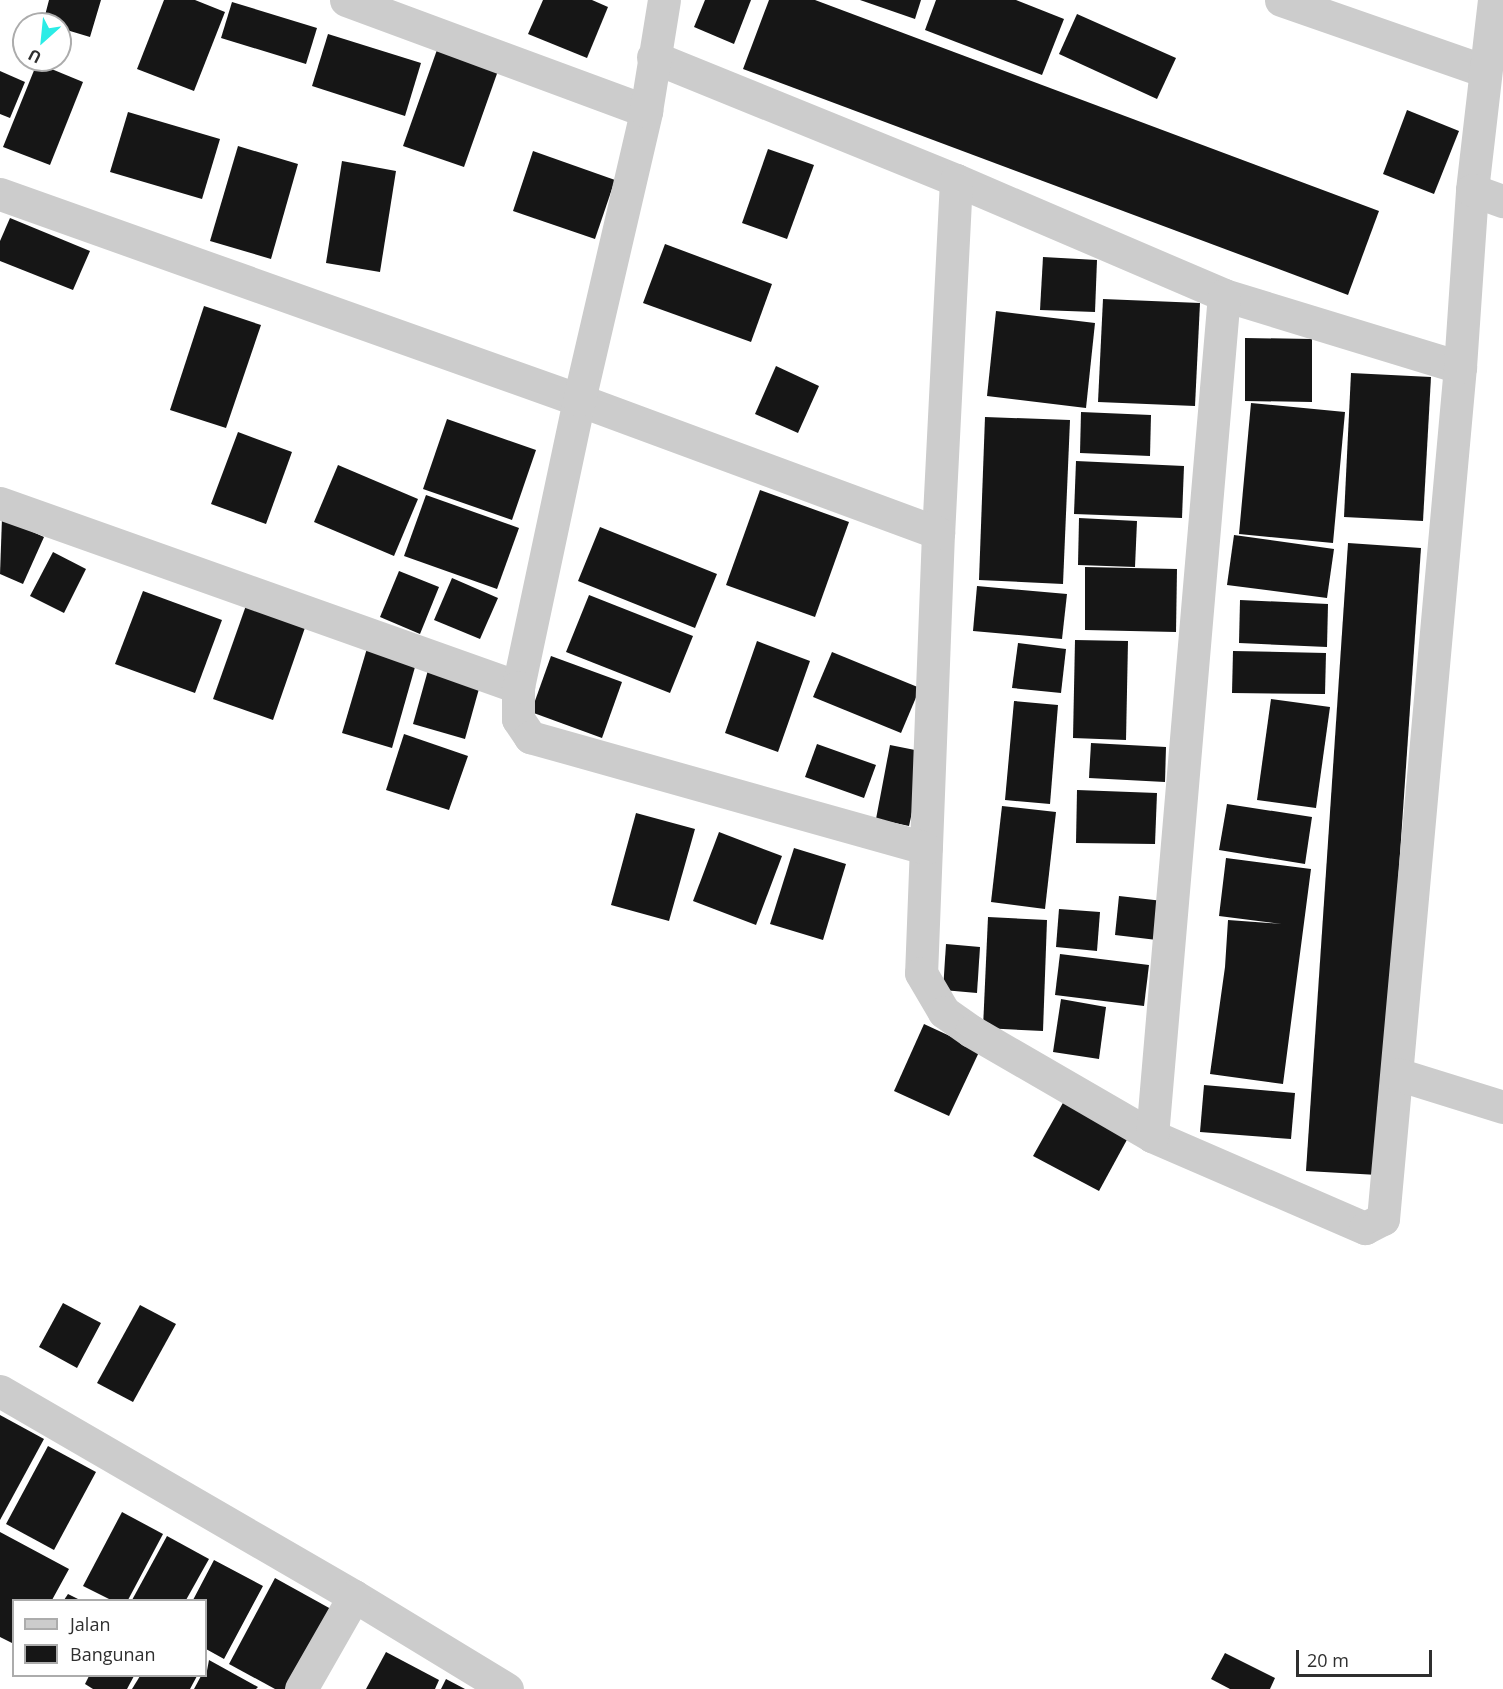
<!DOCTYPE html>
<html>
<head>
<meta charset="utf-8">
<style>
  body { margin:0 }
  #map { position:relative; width:1503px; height:1689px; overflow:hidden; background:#fff; font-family:"Open Sans",sans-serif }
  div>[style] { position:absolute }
  .building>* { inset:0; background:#161616 }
  .minor>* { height:33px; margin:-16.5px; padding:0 16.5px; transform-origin:16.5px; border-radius:16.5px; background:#ccc }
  span { translate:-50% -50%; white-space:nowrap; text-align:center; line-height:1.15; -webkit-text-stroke:6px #fff; paint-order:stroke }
  .legend { position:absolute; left:12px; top:1599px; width:195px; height:78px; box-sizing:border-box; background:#fff; border:2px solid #acacac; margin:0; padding:8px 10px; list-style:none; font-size:18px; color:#2f2f2f }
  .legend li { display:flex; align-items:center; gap:12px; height:30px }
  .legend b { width:30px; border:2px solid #acacac }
  .north { position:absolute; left:12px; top:12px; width:60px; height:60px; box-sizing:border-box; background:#fff; border:2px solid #acacac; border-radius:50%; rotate:207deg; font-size:16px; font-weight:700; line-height:24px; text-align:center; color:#2f2f2f }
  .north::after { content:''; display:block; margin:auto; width:21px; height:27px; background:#2bece6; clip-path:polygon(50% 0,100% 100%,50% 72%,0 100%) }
  .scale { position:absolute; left:1296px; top:1650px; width:136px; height:27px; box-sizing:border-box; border:3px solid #2f2f2f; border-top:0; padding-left:8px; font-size:18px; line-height:21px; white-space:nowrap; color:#2f2f2f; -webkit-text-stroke:4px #fff; paint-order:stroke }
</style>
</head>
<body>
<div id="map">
  <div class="building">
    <i style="clip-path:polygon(49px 0,101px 0,90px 37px,60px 28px,60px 24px,43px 23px)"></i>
    <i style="clip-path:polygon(164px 0,195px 0,225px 12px,194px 91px,137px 69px)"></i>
    <i style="clip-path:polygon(543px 0,592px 0,608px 7px,587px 58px,528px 34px)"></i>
    <i style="clip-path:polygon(705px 0,751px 0,734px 44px,694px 27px)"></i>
    <i style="clip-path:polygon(769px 0,815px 0,1379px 211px,1348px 295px,743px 69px)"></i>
    <i style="clip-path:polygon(860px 0,921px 0,915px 19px)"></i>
    <i style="clip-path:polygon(936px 0,1016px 0,1064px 19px,1042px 75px,925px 30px)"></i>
    <i style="clip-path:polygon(232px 2px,317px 28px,306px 64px,221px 38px)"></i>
    <i style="clip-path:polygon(1077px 14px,1176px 58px,1157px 99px,1059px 54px)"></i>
    <i style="clip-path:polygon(328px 34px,421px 63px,405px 116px,312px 86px)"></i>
    <i style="clip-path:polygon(438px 47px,499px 68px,464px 167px,403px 146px)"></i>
    <i style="clip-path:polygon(37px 63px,83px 82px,50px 165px,3px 147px)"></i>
    <i style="clip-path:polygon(0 71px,25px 82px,10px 118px,0 114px)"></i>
    <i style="clip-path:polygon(1407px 110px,1459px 131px,1434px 194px,1383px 174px)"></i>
    <i style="clip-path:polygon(128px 112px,220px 139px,202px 199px,110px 172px)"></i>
    <i style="clip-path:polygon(238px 146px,298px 164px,271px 259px,210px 241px)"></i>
    <i style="clip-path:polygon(768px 149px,814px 165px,787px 239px,742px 223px)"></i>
    <i style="clip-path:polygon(533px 151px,615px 180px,595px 239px,513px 211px)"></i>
    <i style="clip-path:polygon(342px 161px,396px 171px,380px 272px,326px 263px)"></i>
    <i style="clip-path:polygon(10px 218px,90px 251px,73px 290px,0 261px,0 241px)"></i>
    <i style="clip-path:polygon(665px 244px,772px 284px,751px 342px,643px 303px)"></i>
    <i style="clip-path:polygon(1043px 257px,1097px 260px,1095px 312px,1040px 310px)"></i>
    <i style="clip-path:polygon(1103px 299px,1200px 303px,1195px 406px,1098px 402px)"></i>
    <i style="clip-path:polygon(204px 306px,261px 325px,226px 428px,170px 410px)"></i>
    <i style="clip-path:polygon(996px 311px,1095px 323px,1086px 408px,987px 396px)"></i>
    <i style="clip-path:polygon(1245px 338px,1312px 339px,1312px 402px,1245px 401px)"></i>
    <i style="clip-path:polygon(776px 366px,819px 386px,798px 433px,755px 414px)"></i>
    <i style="clip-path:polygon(1351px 373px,1431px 377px,1423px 521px,1344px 517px)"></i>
    <i style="clip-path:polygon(1251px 403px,1345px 412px,1333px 543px,1239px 534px)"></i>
    <i style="clip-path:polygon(1081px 412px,1151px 415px,1150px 456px,1080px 453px)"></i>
    <i style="clip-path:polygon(985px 417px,1070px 420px,1063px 584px,979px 580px)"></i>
    <i style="clip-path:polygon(447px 419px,536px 450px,512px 520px,423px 489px)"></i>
    <i style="clip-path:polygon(238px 432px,292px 452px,266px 524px,211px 504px)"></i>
    <i style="clip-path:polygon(1076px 461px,1184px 466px,1182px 518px,1074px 514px)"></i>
    <i style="clip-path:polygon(338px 465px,418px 499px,394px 556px,314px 522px)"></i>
    <i style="clip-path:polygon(760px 490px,849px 522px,815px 617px,726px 585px)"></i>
    <i style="clip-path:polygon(426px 495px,519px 528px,497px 589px,404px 556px)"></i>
    <i style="clip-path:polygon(2px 518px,44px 537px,23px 584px,0 574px)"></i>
    <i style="clip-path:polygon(1079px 518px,1137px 521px,1135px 567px,1078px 565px)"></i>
    <i style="clip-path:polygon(600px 527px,717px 574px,695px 628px,578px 581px)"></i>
    <i style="clip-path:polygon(1234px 535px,1334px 549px,1327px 598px,1227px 585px)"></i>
    <i style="clip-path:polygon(1348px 543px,1421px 548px,1378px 1175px,1306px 1171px)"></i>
    <i style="clip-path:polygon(53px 552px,86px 569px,64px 613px,30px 596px)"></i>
    <i style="clip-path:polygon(1085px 567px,1177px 569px,1176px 632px,1085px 630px)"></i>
    <i style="clip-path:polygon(399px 571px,439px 587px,420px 634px,380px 617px)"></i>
    <i style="clip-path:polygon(452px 578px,498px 598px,480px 639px,434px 620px)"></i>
    <i style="clip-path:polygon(977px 586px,1067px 594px,1062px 639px,973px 631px)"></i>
    <i style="clip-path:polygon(143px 591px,222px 620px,195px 693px,115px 664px)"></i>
    <i style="clip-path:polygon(589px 595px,693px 636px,670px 693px,566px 652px)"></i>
    <i style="clip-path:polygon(249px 597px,308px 619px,273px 720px,213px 699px)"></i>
    <i style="clip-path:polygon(1240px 600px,1328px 604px,1327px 647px,1239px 643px)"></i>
    <i style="clip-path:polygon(1075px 640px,1128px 641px,1126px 740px,1073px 738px)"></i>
    <i style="clip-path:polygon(757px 641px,810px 661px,778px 752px,725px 733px)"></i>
    <i style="clip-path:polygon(1018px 643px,1066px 649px,1061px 693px,1012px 688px)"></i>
    <i style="clip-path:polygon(368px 645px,417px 660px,392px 748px,342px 733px)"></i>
    <i style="clip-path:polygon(1233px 651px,1326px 653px,1325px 694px,1232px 693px)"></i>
    <i style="clip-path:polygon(832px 652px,920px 688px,901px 733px,813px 697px)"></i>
    <i style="clip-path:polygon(551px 656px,622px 682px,602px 738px,531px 712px)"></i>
    <i style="clip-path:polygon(430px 663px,482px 678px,465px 739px,413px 724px)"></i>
    <i style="clip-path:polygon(1271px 699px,1330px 707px,1316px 808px,1257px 800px)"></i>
    <i style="clip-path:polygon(1014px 701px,1058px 705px,1050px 804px,1005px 800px)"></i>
    <i style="clip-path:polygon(404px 734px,468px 756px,449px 810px,386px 790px)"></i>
    <i style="clip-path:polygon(1091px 743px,1166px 747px,1165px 782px,1089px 778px)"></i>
    <i style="clip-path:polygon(817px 744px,876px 765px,864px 798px,805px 777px)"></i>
    <i style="clip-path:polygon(890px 745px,925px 752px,909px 826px,876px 819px)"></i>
    <i style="clip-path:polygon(1077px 790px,1157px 793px,1155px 844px,1076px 843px)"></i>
    <i style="clip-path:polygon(1227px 804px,1312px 817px,1305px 864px,1219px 850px)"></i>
    <i style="clip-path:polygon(1002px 806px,1056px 812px,1045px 909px,991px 902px)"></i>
    <i style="clip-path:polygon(636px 813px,695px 829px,669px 921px,611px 905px)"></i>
    <i style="clip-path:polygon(719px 832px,782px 856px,756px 925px,693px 901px)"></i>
    <i style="clip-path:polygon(794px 848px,846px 864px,823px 940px,770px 924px)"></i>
    <i style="clip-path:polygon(1226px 858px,1311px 869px,1283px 1084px,1210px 1074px,1225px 967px,1228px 920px,1282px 924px,1219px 916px)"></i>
    <i style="clip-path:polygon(1119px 896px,1163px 901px,1157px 940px,1115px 935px)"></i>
    <i style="clip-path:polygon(1059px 909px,1100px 912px,1097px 951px,1056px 947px)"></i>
    <i style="clip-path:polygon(988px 917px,1047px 920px,1043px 1031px,983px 1028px)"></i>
    <i style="clip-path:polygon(946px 944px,980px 947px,977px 993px,943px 990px)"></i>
    <i style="clip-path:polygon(1060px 954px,1149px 965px,1144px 1006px,1055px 995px)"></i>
    <i style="clip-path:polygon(1061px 999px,1106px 1007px,1099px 1059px,1053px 1052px)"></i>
    <i style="clip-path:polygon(924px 1024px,980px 1050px,949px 1116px,894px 1091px)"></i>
    <i style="clip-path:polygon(1204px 1085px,1295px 1093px,1291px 1139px,1200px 1132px)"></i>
    <i style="clip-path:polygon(1064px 1101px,1129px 1136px,1099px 1191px,1033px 1156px)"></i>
    <i style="clip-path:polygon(63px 1303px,101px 1323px,77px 1368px,39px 1347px)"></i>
    <i style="clip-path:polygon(140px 1305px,176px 1324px,133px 1402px,97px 1383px)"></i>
    <i style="clip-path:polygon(0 1415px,44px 1439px,0 1520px)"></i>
    <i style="clip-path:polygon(48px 1446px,96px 1472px,54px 1550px,6px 1524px)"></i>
    <i style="clip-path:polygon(122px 1512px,163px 1534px,128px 1600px,111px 1600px,83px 1586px)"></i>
    <i style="clip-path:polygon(0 1532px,69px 1569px,52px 1600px,14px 1600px,14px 1644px,0 1637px)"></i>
    <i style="clip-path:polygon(167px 1536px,209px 1559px,186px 1600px,132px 1600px)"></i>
    <i style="clip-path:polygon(214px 1560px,263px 1586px,224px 1659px,206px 1649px,206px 1600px,193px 1600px)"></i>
    <i style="clip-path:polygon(275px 1578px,331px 1609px,288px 1689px,275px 1689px,229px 1664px)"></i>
    <i style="clip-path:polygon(68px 1594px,80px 1600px,64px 1600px)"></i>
    <i style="clip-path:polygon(386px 1652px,439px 1680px,435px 1689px,366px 1689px)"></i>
    <i style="clip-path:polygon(1225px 1653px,1275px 1678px,1270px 1689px,1230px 1689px,1211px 1679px)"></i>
    <i style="clip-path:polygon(209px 1660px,258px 1687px,256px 1689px,194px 1689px,201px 1676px,206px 1676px)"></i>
    <i style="clip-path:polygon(89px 1676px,134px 1676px,127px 1689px,93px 1689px,85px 1684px)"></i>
    <i style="clip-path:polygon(140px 1676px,197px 1676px,190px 1689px,132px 1689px)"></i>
    <i style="clip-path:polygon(446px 1679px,465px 1689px,441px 1689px)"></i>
  </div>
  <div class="minor">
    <i style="left:346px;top:0;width:320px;rotate:20.3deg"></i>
    <i style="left:1281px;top:0;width:216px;rotate:19.2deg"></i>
    <i style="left:653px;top:57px;width:327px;rotate:22.1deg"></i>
    <i style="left:956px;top:180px;width:292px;rotate:23.2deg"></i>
    <i style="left:1224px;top:295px;width:247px;rotate:17deg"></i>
    <i style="left:956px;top:180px;width:353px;rotate:92.9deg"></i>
    <i style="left:938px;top:533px;width:440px;rotate:92.2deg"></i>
    <i style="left:921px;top:973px;width:45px;rotate:59.5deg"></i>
    <i style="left:944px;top:1012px;width:33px;rotate:35deg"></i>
    <i style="left:971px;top:1031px;width:209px;rotate:30.1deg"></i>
    <i style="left:1152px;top:1136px;width:232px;rotate:23.4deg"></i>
    <i style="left:1365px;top:1228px;width:20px;rotate:-27deg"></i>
    <i style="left:1383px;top:1219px;width:855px;rotate:-84.84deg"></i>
    <i style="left:1460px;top:367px;width:177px;rotate:-86.1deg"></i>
    <i style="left:1472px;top:190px;width:191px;rotate:-83.4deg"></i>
    <i style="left:1472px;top:190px;width:33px;rotate:20deg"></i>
    <i style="left:0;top:194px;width:615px;rotate:19.58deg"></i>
    <i style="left:579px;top:400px;width:383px;rotate:20.3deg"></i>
    <i style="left:0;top:503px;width:550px;rotate:19.56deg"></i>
    <i style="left:518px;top:687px;width:293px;rotate:-78deg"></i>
    <i style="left:579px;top:400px;width:297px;rotate:-76.9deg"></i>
    <i style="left:646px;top:111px;width:112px;rotate:-80.8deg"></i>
    <i style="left:518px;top:687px;width:32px;rotate:90deg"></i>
    <i style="left:518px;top:719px;width:22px;rotate:56deg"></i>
    <i style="left:530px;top:737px;width:411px;rotate:15.7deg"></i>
    <i style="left:1397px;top:1074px;width:111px;rotate:17.3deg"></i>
    <i style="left:1152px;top:1136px;width:844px;rotate:-85.11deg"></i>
    <i style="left:0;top:1391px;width:409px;rotate:30.1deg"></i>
    <i style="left:354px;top:1596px;width:179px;rotate:31.3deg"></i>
    <i style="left:301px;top:1689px;width:107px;rotate:-60.3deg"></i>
  </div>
  <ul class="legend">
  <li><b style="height:8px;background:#ccc"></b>Jalan</li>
  <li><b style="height:16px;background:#161616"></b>Bangunan</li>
  </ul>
  <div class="north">U</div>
  <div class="scale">20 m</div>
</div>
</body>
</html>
